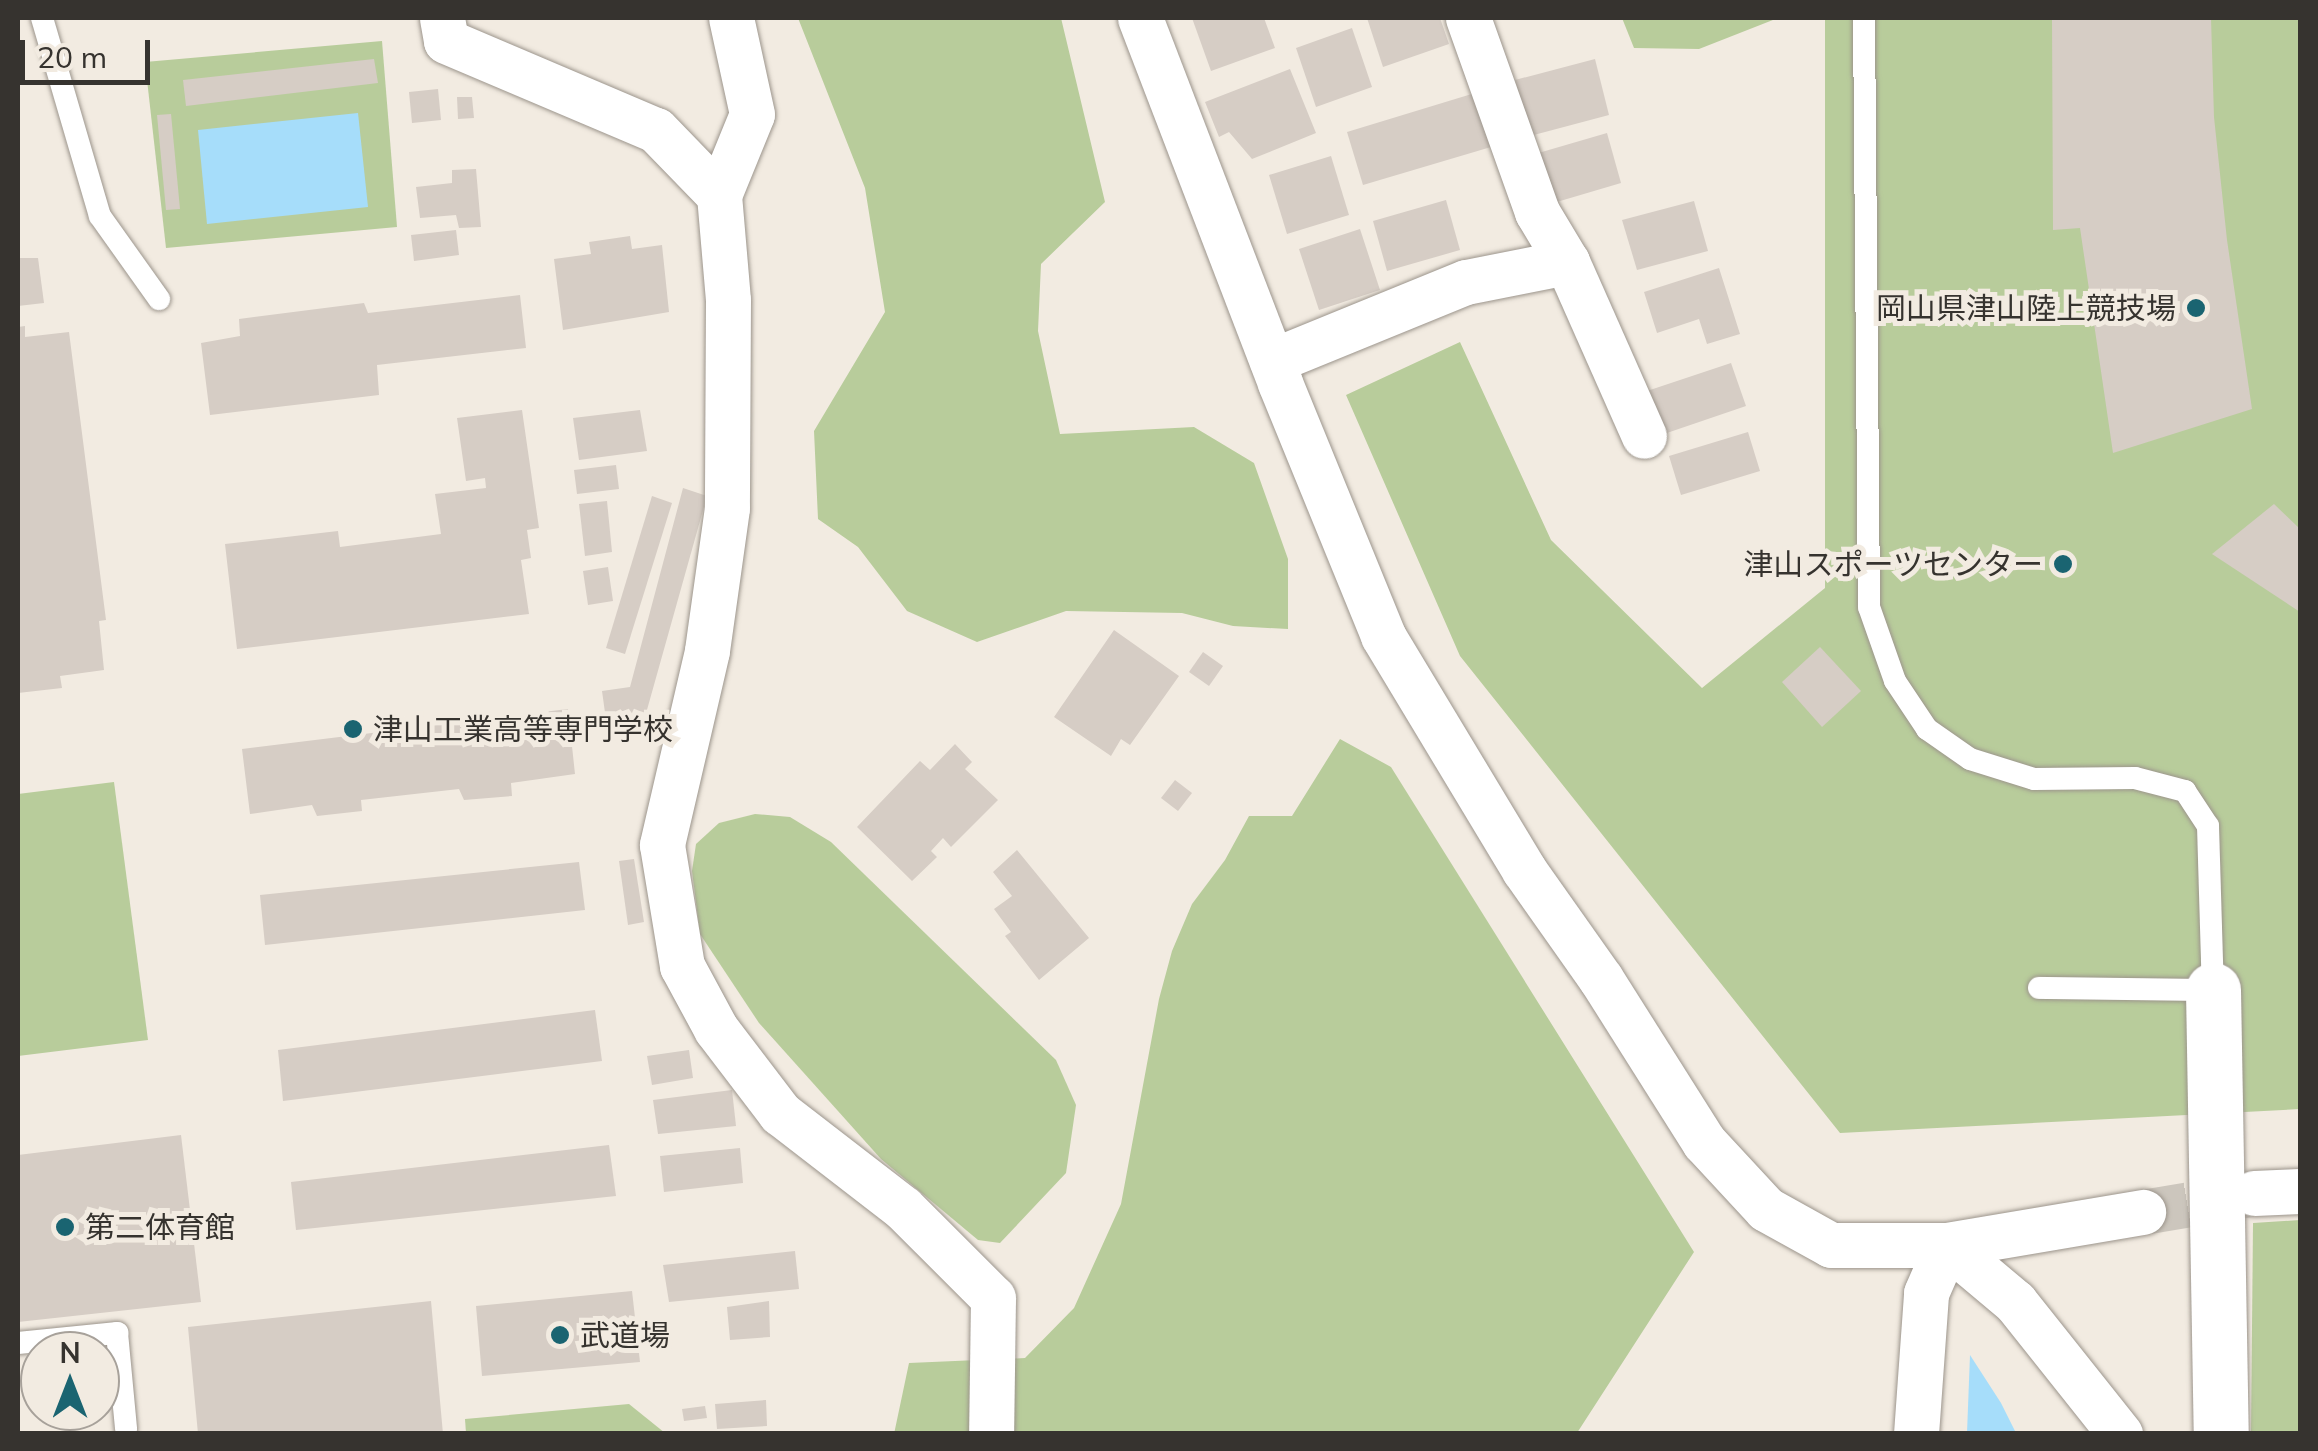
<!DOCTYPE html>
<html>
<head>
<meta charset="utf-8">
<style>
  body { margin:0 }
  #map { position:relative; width:2318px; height:1451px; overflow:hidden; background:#f2ebe1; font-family:Mulish,"Noto Sans JP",sans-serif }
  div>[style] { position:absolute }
  .green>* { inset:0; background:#b8cc9b }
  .water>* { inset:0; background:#a6ddfa }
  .building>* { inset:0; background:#d6cdc5 }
  .minor-tunnel>* { height:45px; margin-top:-22.5px; transform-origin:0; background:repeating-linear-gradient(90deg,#ccc6bd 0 45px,transparent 0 67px) }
  .roads { filter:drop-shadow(0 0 2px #9c958c) drop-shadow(0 0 2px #9c958c) }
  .service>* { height:22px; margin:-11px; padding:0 11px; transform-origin:11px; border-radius:11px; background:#fff }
  .minor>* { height:45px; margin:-22.5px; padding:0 22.5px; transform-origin:22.5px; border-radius:22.5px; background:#fff }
  .tertiary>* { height:55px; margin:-27.5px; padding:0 27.5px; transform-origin:27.5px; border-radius:27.5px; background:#fff }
  .dots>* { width:28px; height:28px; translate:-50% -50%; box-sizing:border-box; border:5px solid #f2ebe1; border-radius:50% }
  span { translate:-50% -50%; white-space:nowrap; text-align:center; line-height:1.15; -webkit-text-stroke:10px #f2ebe1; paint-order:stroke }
  .poi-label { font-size:30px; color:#36332f }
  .right { translate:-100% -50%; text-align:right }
  .left { translate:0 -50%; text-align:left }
  .frame { position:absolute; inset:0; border:20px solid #36332f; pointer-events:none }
  .north { position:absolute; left:20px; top:1331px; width:100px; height:100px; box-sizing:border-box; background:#f2ebe1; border:2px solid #a7a19a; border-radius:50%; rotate:0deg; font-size:28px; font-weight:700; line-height:40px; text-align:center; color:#36332f }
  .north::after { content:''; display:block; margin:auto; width:35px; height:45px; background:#1a6471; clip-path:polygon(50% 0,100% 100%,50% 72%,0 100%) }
  .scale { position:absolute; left:20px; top:40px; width:130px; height:45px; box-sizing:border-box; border:5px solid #36332f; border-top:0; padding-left:12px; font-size:30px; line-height:35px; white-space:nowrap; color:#36332f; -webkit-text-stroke:8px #f2ebe1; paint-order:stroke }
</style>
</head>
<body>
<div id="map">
  <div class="green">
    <i style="clip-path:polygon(798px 18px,1061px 18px,1105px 202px,1041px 264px,1038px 331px,1060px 434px,1194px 427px,1254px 463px,1288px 559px,1288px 629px,1233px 626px,1182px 613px,1066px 611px,977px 642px,907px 611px,858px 547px,818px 519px,814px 431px,885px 312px,865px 188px)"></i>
    <i style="clip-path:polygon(1622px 18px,1778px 18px,1699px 49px,1634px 48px)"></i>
    <i style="clip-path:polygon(1825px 18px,2300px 18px,2300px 1109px,1840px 1133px,1460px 656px,1346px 395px,1460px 342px,1551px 540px,1702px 688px,1825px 588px)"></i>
    <i style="clip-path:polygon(382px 41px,397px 227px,166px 248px,145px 62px)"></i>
    <i style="clip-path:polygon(1340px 739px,1391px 767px,1694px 1252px,1577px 1433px,894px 1434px,909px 1363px,1025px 1358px,1074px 1308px,1121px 1204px,1159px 999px,1172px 951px,1192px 904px,1225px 860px,1249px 816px,1292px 816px)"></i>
    <i style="clip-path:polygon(114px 782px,148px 1040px,18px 1056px,18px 794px)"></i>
    <i style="clip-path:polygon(755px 814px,790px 817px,831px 842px,1056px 1060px,1076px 1105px,1066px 1173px,1000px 1243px,978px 1240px,881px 1159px,759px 1023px,700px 934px,692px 871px,696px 844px,719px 823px)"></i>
    <i style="clip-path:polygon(2300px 1220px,2300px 1433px,2251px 1433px,2253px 1223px)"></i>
    <i style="clip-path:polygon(629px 1404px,665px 1433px,466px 1433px,465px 1419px)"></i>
  </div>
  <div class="water">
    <i style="clip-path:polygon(358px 113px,368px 207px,207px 224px,198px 130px)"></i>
    <i style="clip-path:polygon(1970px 1355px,2001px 1403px,2016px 1433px,1967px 1433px)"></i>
  </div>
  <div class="building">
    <i style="clip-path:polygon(1192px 18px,1264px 18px,1275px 48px,1211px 71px)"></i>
    <i style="clip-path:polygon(1367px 18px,1440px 18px,1449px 44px,1383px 67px)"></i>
    <i style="clip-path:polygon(2052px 18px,2211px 18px,2214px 117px,2227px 240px,2252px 409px,2113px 453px,2080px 228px,2053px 230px)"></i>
    <i style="clip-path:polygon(1352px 28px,1372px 87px,1316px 107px,1296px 48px)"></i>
    <i style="clip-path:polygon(374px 59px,378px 83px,186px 106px,183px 80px)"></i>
    <i style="clip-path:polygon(1595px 59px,1609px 115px,1530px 136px,1515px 80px)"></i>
    <i style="clip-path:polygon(1290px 69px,1316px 133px,1252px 159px,1229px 132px,1219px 137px,1205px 102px)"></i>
    <i style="clip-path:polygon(438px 89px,441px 120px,412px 123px,409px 92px)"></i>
    <i style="clip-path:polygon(1475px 93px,1491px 147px,1363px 185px,1347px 132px)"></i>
    <i style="clip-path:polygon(457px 97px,472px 97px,474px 118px,458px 119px)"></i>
    <i style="clip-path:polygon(171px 114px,180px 209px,166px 210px,157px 115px)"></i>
    <i style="clip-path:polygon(1607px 133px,1621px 183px,1550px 204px,1535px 154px)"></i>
    <i style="clip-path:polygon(1331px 156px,1349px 215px,1287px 234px,1269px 175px)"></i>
    <i style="clip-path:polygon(476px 169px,481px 227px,459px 228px,456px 215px,420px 218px,416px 187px,452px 183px,452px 170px)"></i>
    <i style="clip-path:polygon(1446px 200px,1460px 250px,1387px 271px,1373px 221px)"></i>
    <i style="clip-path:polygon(1694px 201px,1708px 251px,1637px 270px,1622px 220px)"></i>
    <i style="clip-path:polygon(1360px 229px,1380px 290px,1319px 310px,1299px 249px)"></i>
    <i style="clip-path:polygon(456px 230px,459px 255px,414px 261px,411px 235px)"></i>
    <i style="clip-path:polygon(630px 236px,632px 249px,662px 245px,669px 312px,563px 330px,554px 259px,591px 254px,589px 242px)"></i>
    <i style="clip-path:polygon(18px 258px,38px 258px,44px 303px,18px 306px)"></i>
    <i style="clip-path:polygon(1719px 268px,1740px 334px,1707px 344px,1699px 319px,1657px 333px,1644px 292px)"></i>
    <i style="clip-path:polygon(520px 295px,526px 348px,377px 365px,379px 395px,210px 415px,201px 343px,240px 336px,239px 319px,364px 303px,368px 313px)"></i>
    <i style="clip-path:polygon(25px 326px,25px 337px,69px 332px,106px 620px,99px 621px,104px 670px,60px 676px,62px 688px,18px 693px,18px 327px)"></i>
    <i style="clip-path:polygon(1731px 363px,1746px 406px,1661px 435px,1647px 391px)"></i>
    <i style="clip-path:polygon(522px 410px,539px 528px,527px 530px,531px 558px,521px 560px,529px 614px,237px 649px,225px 544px,338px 531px,340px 547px,441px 534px,435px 494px,486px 488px,485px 478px,466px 481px,457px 418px)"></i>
    <i style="clip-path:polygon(640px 410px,647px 451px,579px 460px,573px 418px)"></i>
    <i style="clip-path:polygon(1748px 432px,1760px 471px,1681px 495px,1669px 456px)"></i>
    <i style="clip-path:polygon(616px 465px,619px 489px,577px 494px,574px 470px)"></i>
    <i style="clip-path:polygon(683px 488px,707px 496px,645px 717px,629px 718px,630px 724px,607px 727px,602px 691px,630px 687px)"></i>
    <i style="clip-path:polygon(652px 496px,672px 503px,625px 654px,606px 648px)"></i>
    <i style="clip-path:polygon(607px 501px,612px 552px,585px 556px,579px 504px)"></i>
    <i style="clip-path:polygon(2274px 504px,2300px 529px,2300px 612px,2212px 554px)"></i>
    <i style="clip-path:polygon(608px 567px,613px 601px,588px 605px,583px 571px)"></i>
    <i style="clip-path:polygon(1114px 630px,1179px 676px,1130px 745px,1121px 739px,1111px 756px,1054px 717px)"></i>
    <i style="clip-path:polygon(1820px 647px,1861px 691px,1822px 727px,1782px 682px)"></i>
    <i style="clip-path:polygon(1203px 652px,1223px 666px,1209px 686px,1189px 672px)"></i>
    <i style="clip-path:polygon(568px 709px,575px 774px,511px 783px,512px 796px,464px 800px,459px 789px,361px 800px,362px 811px,317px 816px,312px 805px,250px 814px,242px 749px)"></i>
    <i style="clip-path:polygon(955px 744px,972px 762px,965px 769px,998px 800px,951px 847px,943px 838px,931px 851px,937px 857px,912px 881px,857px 827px,920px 761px,930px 770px)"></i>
    <i style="clip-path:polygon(1175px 780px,1192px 793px,1178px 811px,1161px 798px)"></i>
    <i style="clip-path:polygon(1017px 850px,1089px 938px,1039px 980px,1005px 936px,1011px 932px,994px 909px,1012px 896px,993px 872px)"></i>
    <i style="clip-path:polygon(634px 859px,644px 922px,628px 925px,619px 861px)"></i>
    <i style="clip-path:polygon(579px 862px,585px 910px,265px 945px,260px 895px)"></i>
    <i style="clip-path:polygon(595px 1010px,602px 1061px,283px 1101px,278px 1050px)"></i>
    <i style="clip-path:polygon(689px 1050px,693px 1078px,652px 1085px,647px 1056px)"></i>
    <i style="clip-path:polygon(732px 1090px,736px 1126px,658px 1134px,653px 1100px)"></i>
    <i style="clip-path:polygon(181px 1135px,201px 1302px,18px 1322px,18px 1155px)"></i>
    <i style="clip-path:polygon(609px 1145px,616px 1196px,296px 1230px,291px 1182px)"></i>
    <i style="clip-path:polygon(740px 1148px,743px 1183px,664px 1192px,660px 1156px)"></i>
    <i style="clip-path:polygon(795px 1251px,799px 1289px,669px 1302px,663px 1265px)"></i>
    <i style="clip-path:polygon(632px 1291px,640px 1362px,482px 1376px,476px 1306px)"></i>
    <i style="clip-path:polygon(431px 1301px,443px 1434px,198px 1434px,188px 1327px)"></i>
    <i style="clip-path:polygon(769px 1301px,770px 1337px,730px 1340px,727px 1307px)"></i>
    <i style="clip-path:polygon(766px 1400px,767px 1426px,717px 1429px,715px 1404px)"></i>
    <i style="clip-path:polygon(705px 1406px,707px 1418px,684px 1421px,682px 1409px)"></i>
  </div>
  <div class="minor-tunnel">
    <i style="left:2143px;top:1212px;width:109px;rotate:-9.5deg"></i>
  </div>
  <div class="roads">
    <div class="service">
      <i style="left:42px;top:18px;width:206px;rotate:73.7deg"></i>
      <i style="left:100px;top:216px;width:102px;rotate:54.6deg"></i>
      <i style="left:1864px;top:18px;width:589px;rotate:89.51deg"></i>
      <i style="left:1869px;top:607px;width:78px;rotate:70.6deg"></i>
      <i style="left:1895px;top:681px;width:58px;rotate:56.3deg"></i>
      <i style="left:1927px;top:729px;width:52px;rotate:34.9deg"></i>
      <i style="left:1970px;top:759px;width:67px;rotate:17.4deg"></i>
      <i style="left:2034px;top:779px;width:101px;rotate:-0.6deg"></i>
      <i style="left:2135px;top:778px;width:52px;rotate:14.6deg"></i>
      <i style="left:2185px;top:791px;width:42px;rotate:56.7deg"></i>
      <i style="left:2208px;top:826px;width:164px;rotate:88.3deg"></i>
      <i style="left:2213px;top:990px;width:174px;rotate:-179.3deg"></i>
      <i style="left:18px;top:1343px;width:100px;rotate:-5.8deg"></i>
      <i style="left:117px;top:1333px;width:96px;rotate:84.6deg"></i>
    </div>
    <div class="minor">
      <i style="left:442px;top:18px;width:23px;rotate:80deg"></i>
      <i style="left:446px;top:41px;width:228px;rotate:23deg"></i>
      <i style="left:656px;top:130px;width:91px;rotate:45.9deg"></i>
      <i style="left:719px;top:195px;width:105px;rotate:85.1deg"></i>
      <i style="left:728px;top:300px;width:208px;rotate:90.3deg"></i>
      <i style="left:727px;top:508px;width:144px;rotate:98deg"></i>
      <i style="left:707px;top:651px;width:199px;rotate:103.1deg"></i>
      <i style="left:662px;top:845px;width:123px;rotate:80.6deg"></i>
      <i style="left:682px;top:966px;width:72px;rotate:61.6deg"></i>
      <i style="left:716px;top:1029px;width:106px;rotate:52.7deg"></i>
      <i style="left:780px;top:1113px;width:155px;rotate:37.7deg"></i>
      <i style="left:903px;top:1208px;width:127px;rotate:45deg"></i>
      <i style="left:993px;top:1298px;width:136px;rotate:90.8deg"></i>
      <i style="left:1140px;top:18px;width:391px;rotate:69deg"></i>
      <i style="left:1280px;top:383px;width:273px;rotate:67.8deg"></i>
      <i style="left:1383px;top:636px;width:273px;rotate:58.9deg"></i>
      <i style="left:1524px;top:870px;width:133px;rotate:54.8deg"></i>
      <i style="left:1601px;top:979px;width:193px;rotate:57.7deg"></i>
      <i style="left:1704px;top:1142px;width:91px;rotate:47.2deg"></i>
      <i style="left:1766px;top:1209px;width:74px;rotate:29deg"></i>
      <i style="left:1831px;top:1245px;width:116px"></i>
      <i style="left:1947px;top:1245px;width:199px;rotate:-9.6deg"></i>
      <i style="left:1468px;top:18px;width:206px;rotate:70.4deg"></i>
      <i style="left:1537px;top:212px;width:58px;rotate:59deg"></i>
      <i style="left:719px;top:195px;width:87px;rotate:-67.8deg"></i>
      <i style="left:752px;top:114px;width:98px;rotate:-102.3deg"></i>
      <i style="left:1272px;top:361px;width:209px;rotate:-22.2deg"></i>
      <i style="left:1466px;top:282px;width:103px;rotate:-11.2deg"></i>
      <i style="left:1567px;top:262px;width:190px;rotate:66.1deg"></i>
      <i style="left:2254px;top:1193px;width:46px;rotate:-2.5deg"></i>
      <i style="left:1947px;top:1245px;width:89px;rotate:40deg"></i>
      <i style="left:2015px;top:1302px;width:169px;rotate:51.5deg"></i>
      <i style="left:1916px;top:1434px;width:141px;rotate:-85.9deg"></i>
      <i style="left:1926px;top:1293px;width:52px;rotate:-66.4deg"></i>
    </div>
    <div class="tertiary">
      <i style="left:2213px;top:990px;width:444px;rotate:89deg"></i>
    </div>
  </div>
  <div class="dots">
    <i style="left:2196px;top:308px;background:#1a6471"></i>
    <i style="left:2063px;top:564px;background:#1a6471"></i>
    <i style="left:353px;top:729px;background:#1a6471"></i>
    <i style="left:65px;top:1227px;background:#1a6471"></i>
    <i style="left:560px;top:1335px;background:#1a6471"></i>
  </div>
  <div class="poi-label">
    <span class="right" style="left:2176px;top:308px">岡山県津山陸上競技場</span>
    <span class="right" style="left:2043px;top:564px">津山スポーツセンター</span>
    <span class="left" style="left:373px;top:729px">津山工業高等専門学校</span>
    <span class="left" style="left:85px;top:1227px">第二体育館</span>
    <span class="left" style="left:580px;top:1335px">武道場</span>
  </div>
  <div class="frame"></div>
  <div class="north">N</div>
  <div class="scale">20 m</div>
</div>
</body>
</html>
